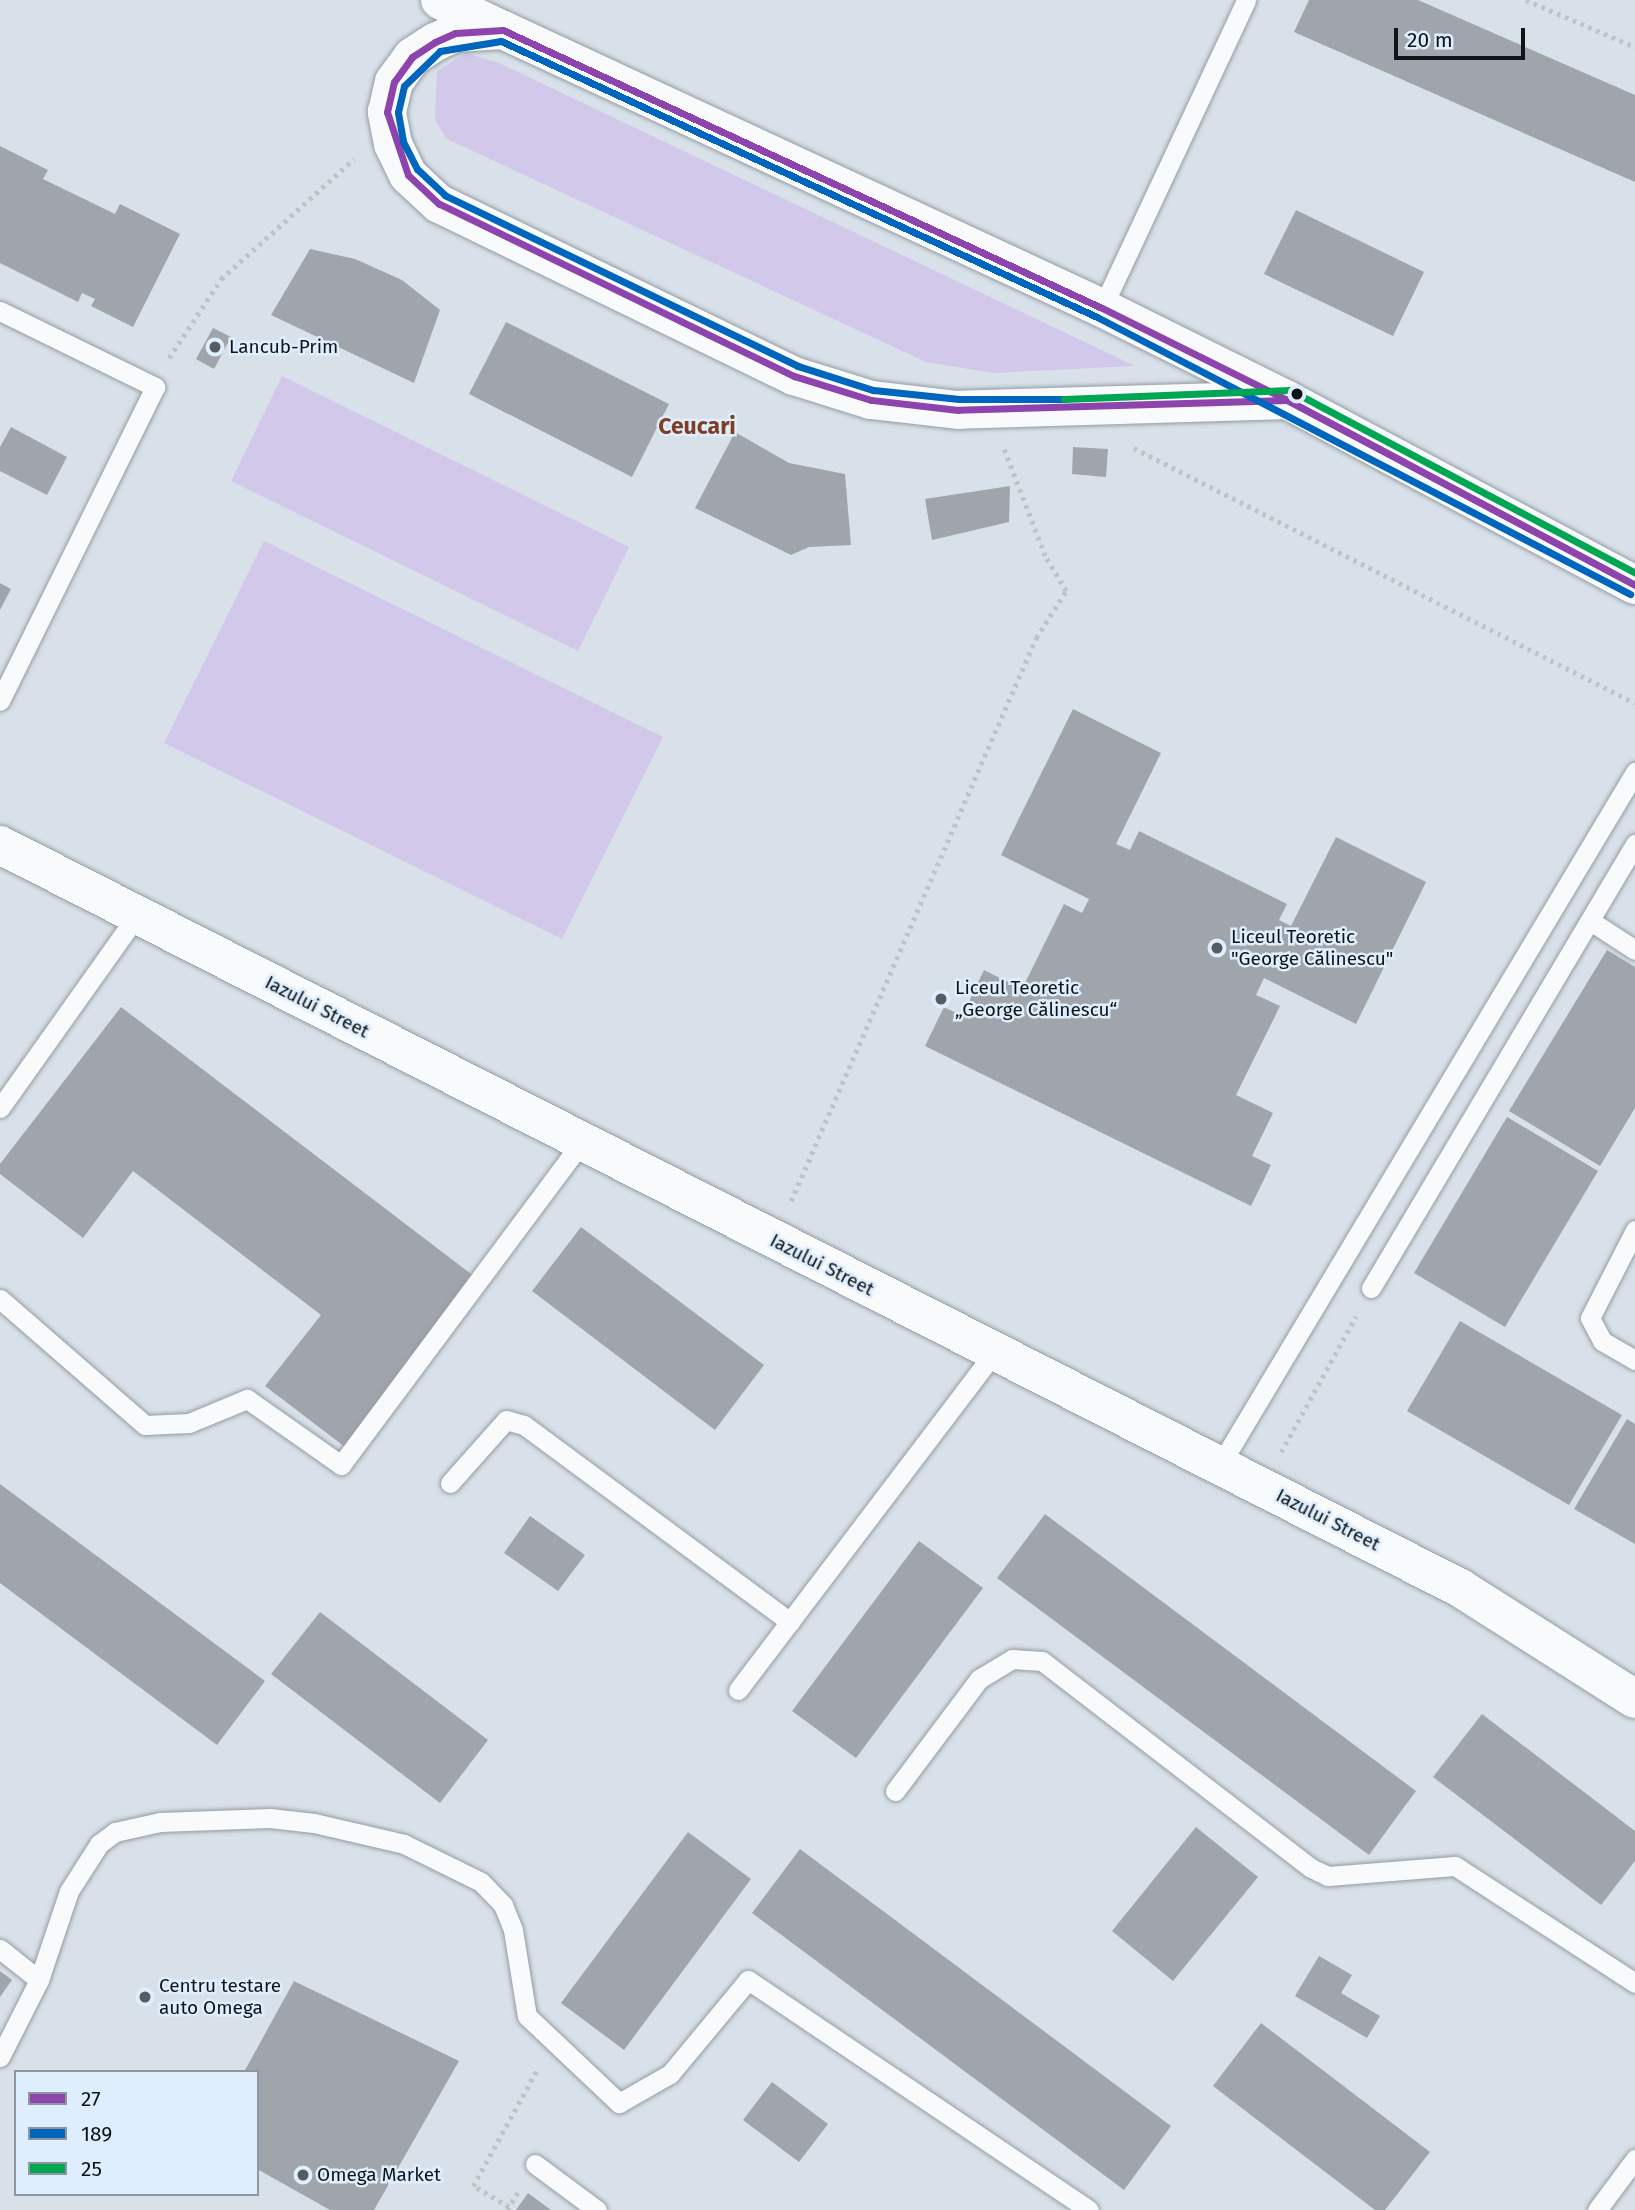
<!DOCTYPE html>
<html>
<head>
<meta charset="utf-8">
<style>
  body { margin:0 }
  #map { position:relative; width:1635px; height:2210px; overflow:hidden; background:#d8e1e9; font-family:"Fira Sans",sans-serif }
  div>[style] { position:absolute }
  .green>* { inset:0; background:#d2c8ea }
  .building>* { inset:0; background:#a0a5ac }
  .path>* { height:4.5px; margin-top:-2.25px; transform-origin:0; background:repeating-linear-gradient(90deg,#c0c2c4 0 3.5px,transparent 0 8.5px) }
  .roads { filter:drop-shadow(0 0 2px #959ca3) drop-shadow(0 0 2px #959ca3) }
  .service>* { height:19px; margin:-9.5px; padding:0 9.5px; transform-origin:9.5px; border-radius:9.5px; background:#f9fafc }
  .minor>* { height:38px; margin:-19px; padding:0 19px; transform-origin:19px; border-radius:19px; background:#f9fafc }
  .tertiary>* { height:38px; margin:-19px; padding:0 19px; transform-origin:19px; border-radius:19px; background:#f9fafc }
  .bus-1>* { height:7px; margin:-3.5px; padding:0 3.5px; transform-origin:3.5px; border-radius:3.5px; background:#8e44ad }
  .bus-2>* { height:7px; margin:-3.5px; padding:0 3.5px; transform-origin:3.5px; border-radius:3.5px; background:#0065bd }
  .bus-3>* { height:7px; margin:-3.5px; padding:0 3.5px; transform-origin:3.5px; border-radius:3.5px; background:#00a651 }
  .dots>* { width:19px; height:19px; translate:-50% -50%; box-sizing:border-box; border:4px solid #dfeefc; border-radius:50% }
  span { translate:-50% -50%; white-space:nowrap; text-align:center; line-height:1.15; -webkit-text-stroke:5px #dfeefc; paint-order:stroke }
  .poi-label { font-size:19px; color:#0f1418 }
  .left { translate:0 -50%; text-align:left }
  .street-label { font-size:19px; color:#0f1418 }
  .quarter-label { font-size:23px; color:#813e27; font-weight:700 }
  .legend { position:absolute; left:14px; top:2070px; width:245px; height:126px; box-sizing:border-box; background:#dfeefc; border:2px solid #8c97a1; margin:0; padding:9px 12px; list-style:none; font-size:21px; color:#0f1418 }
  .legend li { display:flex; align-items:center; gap:14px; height:35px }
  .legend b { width:35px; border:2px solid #8c97a1 }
  .scale { position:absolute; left:1394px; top:28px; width:131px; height:32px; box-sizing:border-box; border:4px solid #0f1418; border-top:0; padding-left:9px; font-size:21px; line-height:24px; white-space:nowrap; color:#0f1418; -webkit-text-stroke:5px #dfeefc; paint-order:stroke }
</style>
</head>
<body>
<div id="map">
  <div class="green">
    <i style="clip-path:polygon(466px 53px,499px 63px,1135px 366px,993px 373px,926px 362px,447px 139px,435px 120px,437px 71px)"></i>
    <i style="clip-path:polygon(282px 376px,629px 547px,578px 651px,231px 481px)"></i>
    <i style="clip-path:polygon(264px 541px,663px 737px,562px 939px,164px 743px)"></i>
  </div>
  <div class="building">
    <i style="clip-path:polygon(1309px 0,1418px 0,1635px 95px,1635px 182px,1294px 32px)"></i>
    <i style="clip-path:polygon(0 146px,48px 170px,43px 179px,115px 214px,120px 204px,180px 234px,133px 327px,91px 306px,95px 299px,82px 293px,78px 302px,0 263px)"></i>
    <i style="clip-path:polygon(1296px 210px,1424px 272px,1393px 336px,1264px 274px)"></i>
    <i style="clip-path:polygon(310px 249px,355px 259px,402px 280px,440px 310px,414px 383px,271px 315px)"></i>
    <i style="clip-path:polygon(506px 322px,669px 404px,632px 477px,469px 394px)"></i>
    <i style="clip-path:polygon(213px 328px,231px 337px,214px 369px,196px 359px)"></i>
    <i style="clip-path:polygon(11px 427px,67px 457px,47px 495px,0 471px,0 447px)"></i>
    <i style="clip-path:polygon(735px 432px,789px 463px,845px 474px,851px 545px,809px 547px,791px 555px,695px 508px)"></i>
    <i style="clip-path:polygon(1073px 447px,1108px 449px,1106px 477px,1072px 474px)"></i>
    <i style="clip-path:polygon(1010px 486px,1009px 522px,932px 540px,925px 499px)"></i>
    <i style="clip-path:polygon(0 583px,11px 589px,0 610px)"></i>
    <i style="clip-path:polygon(1073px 709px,1161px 753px,1116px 844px,1130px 850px,1139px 831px,1287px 904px,1279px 920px,1291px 926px,1336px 837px,1426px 882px,1356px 1024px,1264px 978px,1256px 995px,1280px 1006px,1236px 1095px,1273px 1113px,1252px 1156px,1271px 1165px,1251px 1206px,925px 1046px,944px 1007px,962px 1016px,984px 970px,1022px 989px,1064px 904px,1082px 913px,1089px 899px,1001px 855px)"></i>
    <i style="clip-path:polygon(1607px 950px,1635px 967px,1635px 1108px,1600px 1166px,1509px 1111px)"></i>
    <i style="clip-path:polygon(121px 1007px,475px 1277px,345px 1447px,265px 1386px,321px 1315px,133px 1171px,83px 1238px,0 1174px,0 1164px)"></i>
    <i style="clip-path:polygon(1507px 1117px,1598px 1171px,1505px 1327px,1414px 1273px)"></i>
    <i style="clip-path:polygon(581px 1227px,764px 1365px,715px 1430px,532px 1291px)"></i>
    <i style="clip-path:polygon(1460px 1321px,1622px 1415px,1569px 1505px,1407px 1411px)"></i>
    <i style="clip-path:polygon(1627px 1419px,1635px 1424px,1635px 1544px,1574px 1509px)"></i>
    <i style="clip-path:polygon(0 1484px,265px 1681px,217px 1745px,0 1583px)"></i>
    <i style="clip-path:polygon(1045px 1514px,1416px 1791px,1369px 1855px,997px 1578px)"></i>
    <i style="clip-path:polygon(530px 1516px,585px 1555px,558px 1591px,504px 1553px)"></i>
    <i style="clip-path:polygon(919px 1541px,983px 1588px,856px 1758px,792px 1711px)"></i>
    <i style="clip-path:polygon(320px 1612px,488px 1740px,440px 1803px,271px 1674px)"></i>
    <i style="clip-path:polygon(1482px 1714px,1635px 1831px,1635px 1861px,1601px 1905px,1433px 1777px)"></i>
    <i style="clip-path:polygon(1196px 1827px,1258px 1877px,1173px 1981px,1112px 1931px)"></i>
    <i style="clip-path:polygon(688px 1832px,751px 1879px,624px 2050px,561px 2003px)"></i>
    <i style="clip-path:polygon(800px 1849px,1171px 2126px,1124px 2190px,752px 1913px)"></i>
    <i style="clip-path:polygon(1319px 1956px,1352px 1975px,1341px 1993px,1380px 2016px,1367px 2038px,1295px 1996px)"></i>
    <i style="clip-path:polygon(0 1971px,12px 1980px,0 1997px)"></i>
    <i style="clip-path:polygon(294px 1981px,459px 2061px,374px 2210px,330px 2210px,257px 2169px,257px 2072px,244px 2072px)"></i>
    <i style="clip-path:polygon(1261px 2023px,1430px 2152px,1385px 2210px,1375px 2210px,1213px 2086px)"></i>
    <i style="clip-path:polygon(772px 2082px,828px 2124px,799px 2162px,743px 2120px)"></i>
    <i style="clip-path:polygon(528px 2193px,551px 2210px,516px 2210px)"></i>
  </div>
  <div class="path">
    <i style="left:1526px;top:0;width:119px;rotate:23.3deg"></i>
    <i style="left:169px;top:358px;width:95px;rotate:-56.6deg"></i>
    <i style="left:221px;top:279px;width:179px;rotate:-42.1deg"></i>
    <i style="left:1134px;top:448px;width:562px;rotate:26.98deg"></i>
    <i style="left:791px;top:1201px;width:614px;rotate:-66.48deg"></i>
    <i style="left:1036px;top:638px;width:56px;rotate:-57.4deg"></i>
    <i style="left:1066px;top:591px;width:41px;rotate:-121deg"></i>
    <i style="left:1045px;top:556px;width:115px;rotate:-111deg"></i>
    <i style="left:1281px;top:1452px;width:155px;rotate:-61.1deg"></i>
    <i style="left:509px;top:2207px;width:42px;rotate:-149.7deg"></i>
    <i style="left:473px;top:2186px;width:132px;rotate:-61.1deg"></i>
    <i style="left:507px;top:2210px;width:23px;rotate:-59deg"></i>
  </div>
  <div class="roads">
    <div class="service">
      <i style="left:1102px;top:308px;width:340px;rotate:-64.9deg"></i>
      <i style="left:0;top:311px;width:173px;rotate:26.1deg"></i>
      <i style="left:155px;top:387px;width:350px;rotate:116.3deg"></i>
      <i style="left:1592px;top:922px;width:51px;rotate:33.1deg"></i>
      <i style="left:0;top:1108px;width:237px;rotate:-54.6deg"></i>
      <i style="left:1635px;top:1230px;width:99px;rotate:117.1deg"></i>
      <i style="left:1590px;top:1318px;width:26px;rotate:62deg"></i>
      <i style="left:1602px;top:1341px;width:38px;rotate:30deg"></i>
      <i style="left:1371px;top:1288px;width:517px;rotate:-59.26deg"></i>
      <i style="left:0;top:1299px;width:192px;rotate:41deg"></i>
      <i style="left:145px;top:1425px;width:44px;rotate:-2.6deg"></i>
      <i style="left:189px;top:1423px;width:63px;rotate:-22.5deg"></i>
      <i style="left:247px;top:1399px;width:115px;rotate:35.1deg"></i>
      <i style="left:341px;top:1465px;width:403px;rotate:-53.3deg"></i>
      <i style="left:1220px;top:1465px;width:808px;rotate:-59.08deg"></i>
      <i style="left:450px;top:1483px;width:84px;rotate:-48.4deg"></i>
      <i style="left:506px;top:1420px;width:19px;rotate:16deg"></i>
      <i style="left:524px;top:1425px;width:331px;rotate:36.5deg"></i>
      <i style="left:738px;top:1690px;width:423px;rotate:-52.8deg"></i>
      <i style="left:895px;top:1791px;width:140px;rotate:-53.1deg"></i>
      <i style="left:979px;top:1679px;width:39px;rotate:-31deg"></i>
      <i style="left:1012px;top:1659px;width:30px;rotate:4deg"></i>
      <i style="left:1042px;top:1661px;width:339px;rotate:37.6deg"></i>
      <i style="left:1311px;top:1868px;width:19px;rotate:25deg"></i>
      <i style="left:1328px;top:1876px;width:127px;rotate:-4.5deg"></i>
      <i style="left:1455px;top:1866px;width:215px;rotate:33deg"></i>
      <i style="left:0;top:1949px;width:50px;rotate:38.5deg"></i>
      <i style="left:0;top:2057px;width:86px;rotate:-63.1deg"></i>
      <i style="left:39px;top:1980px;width:94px;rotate:-71.4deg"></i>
      <i style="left:69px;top:1891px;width:56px;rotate:-57.4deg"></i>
      <i style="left:99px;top:1844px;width:20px;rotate:-37deg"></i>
      <i style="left:115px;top:1832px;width:46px;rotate:-12.5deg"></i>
      <i style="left:160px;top:1822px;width:110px;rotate:-2.1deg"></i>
      <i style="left:270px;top:1818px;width:44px;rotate:6.5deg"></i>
      <i style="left:314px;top:1823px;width:92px;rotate:13.1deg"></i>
      <i style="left:404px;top:1844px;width:86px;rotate:26.3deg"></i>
      <i style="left:481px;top:1882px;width:32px;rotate:46deg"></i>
      <i style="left:503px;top:1905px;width:27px;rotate:68deg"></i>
      <i style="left:513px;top:1930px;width:87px;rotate:80.8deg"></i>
      <i style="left:527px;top:2016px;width:127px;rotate:43.4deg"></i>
      <i style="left:619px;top:2103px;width:59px;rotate:-29.6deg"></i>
      <i style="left:670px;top:2074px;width:122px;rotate:-50.3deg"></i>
      <i style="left:748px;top:1980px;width:411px;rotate:34deg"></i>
      <i style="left:535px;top:2164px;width:77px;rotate:36.6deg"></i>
      <i style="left:1597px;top:2210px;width:64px;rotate:-53.3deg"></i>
    </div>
    <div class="minor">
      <i style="left:440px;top:0;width:70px;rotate:25.5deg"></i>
      <i style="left:0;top:845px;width:1638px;rotate:26.97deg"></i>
      <i style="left:1460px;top:1588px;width:207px;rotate:32.4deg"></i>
    </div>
    <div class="tertiary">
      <i style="left:1287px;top:400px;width:329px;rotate:178.3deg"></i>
      <i style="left:958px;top:410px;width:88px;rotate:-173.4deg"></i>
      <i style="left:871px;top:400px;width:81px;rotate:-162.7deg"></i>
      <i style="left:794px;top:376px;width:394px;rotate:-154.1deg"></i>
      <i style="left:439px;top:204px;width:42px;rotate:-136.9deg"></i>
      <i style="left:408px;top:175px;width:34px;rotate:-116deg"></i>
      <i style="left:393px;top:144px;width:33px;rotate:-101deg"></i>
      <i style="left:387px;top:112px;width:31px;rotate:-77deg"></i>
      <i style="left:394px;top:82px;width:31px;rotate:-54deg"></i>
      <i style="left:412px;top:57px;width:27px;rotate:-33deg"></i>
      <i style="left:435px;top:42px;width:22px;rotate:-24deg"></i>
      <i style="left:455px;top:33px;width:48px;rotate:-3.6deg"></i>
      <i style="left:503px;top:30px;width:660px;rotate:24.9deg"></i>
      <i style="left:1102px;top:308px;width:207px;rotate:26.4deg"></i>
      <i style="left:1287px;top:400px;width:394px;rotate:28deg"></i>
    </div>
  </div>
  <div class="bus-1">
    <i style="left:503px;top:30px;width:660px;rotate:24.9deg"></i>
    <i style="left:1102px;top:308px;width:207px;rotate:26.4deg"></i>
    <i style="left:1287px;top:400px;width:329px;rotate:178.3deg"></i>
    <i style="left:958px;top:410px;width:88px;rotate:-173.4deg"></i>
    <i style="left:871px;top:400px;width:81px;rotate:-162.7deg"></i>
    <i style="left:794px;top:376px;width:394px;rotate:-154.1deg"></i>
    <i style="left:439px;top:204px;width:42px;rotate:-136.9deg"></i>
    <i style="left:408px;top:175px;width:66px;rotate:-108.4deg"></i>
    <i style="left:387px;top:112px;width:31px;rotate:-77deg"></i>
    <i style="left:394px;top:82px;width:31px;rotate:-54deg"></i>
    <i style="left:412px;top:57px;width:27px;rotate:-33deg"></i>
    <i style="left:435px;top:42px;width:22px;rotate:-24deg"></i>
    <i style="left:455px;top:33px;width:48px;rotate:-3.6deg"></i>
    <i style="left:1287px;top:400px;width:132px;rotate:27.9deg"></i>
    <i style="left:1404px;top:462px;width:262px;rotate:28deg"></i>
    <i style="left:1635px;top:585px;width:394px;rotate:-152deg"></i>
  </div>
  <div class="bus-2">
    <i style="left:1064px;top:399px;width:105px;rotate:180deg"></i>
    <i style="left:959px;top:399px;width:86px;rotate:-174deg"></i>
    <i style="left:873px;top:390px;width:79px;rotate:-162.3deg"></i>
    <i style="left:798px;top:366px;width:392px;rotate:-154.2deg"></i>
    <i style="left:445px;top:195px;width:38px;rotate:-137deg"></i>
    <i style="left:417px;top:169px;width:31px;rotate:-117deg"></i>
    <i style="left:403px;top:141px;width:29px;rotate:-100deg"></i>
    <i style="left:398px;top:112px;width:27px;rotate:-77deg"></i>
    <i style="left:404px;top:86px;width:50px;rotate:-44.2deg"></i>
    <i style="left:440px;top:51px;width:62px;rotate:-9.3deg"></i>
    <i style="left:501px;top:41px;width:657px;rotate:24.85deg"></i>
    <i style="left:1097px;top:317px;width:601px;rotate:27.46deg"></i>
  </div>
  <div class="bus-3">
    <i style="left:1064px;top:399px;width:226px;rotate:-2.3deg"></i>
    <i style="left:1290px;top:390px;width:391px;rotate:27.9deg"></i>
  </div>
  <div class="dots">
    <i style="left:215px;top:347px;background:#555c61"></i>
    <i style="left:1297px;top:394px;background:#0f1418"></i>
    <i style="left:1217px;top:948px;background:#555c61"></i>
    <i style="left:941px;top:999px;background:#555c61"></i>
    <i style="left:145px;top:1997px;background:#555c61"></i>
    <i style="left:303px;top:2175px;background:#555c61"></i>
  </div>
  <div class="poi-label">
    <span class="left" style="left:229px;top:347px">Lancub-Prim</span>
    <span class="left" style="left:1231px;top:948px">Liceul Teoretic<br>"George Călinescu"</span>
    <span class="left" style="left:955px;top:999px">Liceul Teoretic<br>„George Călinescu“</span>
    <span class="left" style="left:159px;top:1997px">Centru testare<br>auto Omega</span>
    <span class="left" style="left:317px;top:2175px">Omega Market</span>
  </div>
  <div class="street-label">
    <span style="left:317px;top:1007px;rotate:27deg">Iazului Street</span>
    <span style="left:822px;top:1265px;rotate:27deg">Iazului Street</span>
    <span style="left:1328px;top:1520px;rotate:27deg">Iazului Street</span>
  </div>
  <div class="quarter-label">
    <span style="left:697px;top:426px">Ceucari</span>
  </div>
  <ul class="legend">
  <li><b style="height:9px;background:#8e44ad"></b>27</li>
  <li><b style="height:9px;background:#0065bd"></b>189</li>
  <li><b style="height:9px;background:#00a651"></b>25</li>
  </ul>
  <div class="scale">20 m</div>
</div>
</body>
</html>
